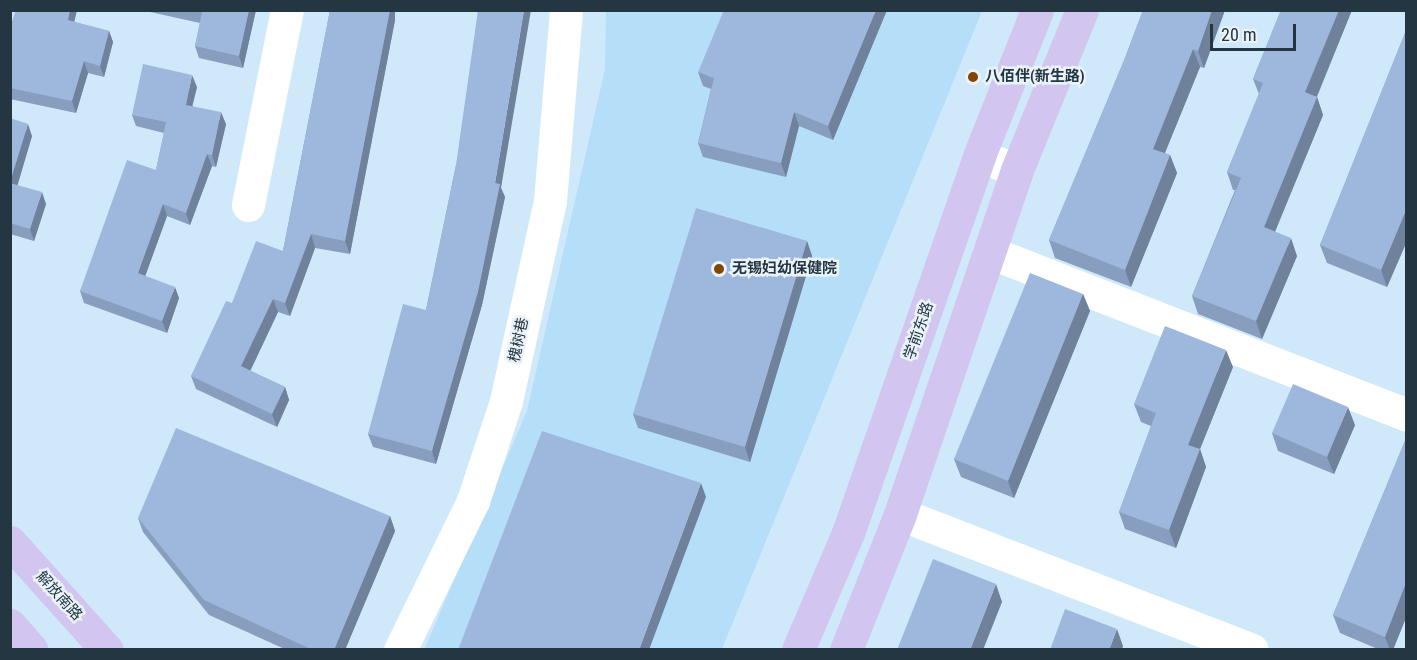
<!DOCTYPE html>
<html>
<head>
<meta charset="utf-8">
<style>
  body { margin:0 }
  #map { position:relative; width:1417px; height:660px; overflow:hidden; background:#cfe9fa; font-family:"Roboto Condensed","Noto Sans SC",sans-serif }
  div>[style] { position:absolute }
  .built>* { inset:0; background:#b5def9 }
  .minor>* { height:33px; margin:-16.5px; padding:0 16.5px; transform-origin:16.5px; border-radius:16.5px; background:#fff }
  .major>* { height:33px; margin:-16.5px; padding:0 16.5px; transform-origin:16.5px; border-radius:16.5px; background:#d2c6f0 }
  .wall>* { inset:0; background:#889ebe }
  .shaded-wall>* { inset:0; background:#6f819b }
  .building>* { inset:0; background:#9eb8dd }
  .dots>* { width:16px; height:16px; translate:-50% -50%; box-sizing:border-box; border:3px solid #eaf3f9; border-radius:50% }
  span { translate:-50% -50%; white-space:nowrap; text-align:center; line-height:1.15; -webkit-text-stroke:5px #eaf3f9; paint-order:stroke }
  .poi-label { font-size:15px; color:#243641; font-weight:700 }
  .left { translate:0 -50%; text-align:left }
  .street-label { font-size:15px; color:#243641 }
  .frame { position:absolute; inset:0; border:12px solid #243641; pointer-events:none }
  .scale { position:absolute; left:1210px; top:24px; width:86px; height:27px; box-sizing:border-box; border:3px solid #243641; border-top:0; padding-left:8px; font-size:18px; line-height:21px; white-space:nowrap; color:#243641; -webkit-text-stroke:4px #eaf3f9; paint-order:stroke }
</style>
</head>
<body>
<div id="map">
  <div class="built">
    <i style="clip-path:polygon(606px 11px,982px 11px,722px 649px,424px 650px,527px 411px,605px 69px)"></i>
  </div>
  <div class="minor">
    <i style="left:979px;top:156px;width:40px;rotate:20.2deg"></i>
    <i style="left:248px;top:205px;width:199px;rotate:-78.7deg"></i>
    <i style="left:989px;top:252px;width:448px;rotate:21.3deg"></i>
    <i style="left:900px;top:514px;width:377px;rotate:21.1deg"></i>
    <i style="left:400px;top:650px;width:166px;rotate:-63.9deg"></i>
    <i style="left:473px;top:501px;width:105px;rotate:-71.7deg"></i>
    <i style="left:506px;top:401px;width:205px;rotate:-77.6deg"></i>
    <i style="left:550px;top:201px;width:192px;rotate:-85.2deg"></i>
  </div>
  <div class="major">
    <i style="left:10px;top:542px;width:145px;rotate:48.1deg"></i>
    <i style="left:10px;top:625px;width:33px;rotate:49deg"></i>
    <i style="left:798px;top:650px;width:127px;rotate:-66.9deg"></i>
    <i style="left:848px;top:533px;width:399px;rotate:-70.8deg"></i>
    <i style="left:979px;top:156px;width:157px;rotate:-68.3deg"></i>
    <i style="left:846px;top:650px;width:146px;rotate:-68.3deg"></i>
    <i style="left:900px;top:514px;width:363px;rotate:-71.2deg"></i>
    <i style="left:1017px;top:170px;width:173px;rotate:-67.9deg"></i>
  </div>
  <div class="wall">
    <i style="clip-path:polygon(16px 10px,77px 10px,74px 22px,109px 31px,113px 42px,104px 77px,88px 73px,76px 113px,10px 99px,10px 29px)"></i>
    <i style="clip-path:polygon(141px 10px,256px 10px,243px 68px,199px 58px,195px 46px,200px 23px)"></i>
    <i style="clip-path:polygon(330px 10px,395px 10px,395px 20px,350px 254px,315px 248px,290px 316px,278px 312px,250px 371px,285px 387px,289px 400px,277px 427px,196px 389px,191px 376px,232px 303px,283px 251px)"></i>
    <i style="clip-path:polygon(887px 10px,833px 140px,799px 126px,786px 177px,703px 157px,698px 143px,711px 89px,703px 86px,698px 72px)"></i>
    <i style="clip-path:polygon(1143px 10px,1225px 10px,1204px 68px,1200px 67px,1165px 153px,1170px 155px,1177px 173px,1131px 287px,1055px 258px,1049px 240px,1125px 58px)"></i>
    <i style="clip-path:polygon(1281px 10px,1352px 10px,1317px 97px,1323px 115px,1275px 231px,1297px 256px,1262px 339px,1198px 314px,1192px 296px,1235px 190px,1233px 190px,1227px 172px,1259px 94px,1253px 79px)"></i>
    <i style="clip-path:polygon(1407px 28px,1407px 241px,1387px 287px,1327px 263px,1320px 245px)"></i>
    <i style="clip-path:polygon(197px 87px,192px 106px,226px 124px,216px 167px,212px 166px,190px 225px,167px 216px,145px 276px,179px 298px,167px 333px,84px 303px,80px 291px,156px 170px,164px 133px,136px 126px,132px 115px)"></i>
    <i style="clip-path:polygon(10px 118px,32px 136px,17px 185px,46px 204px,34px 241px,10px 234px)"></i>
    <i style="clip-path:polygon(456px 165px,501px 188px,505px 197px,482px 305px,436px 464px,373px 447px,368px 434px,426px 310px)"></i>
    <i style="clip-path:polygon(807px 241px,812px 256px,750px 462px,638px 428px,633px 414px)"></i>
    <i style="clip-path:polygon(1083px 294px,1090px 311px,1014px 498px,961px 477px,954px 459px)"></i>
    <i style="clip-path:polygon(1233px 367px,1200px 449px,1206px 467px,1176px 548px,1125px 529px,1119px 512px,1151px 426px,1141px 422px,1134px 404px)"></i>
    <i style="clip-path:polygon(1355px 425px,1334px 474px,1278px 451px,1272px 433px)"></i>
    <i style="clip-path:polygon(1407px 436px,1407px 615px,1393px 650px,1380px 650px,1340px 633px,1333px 615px)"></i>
    <i style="clip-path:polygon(390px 516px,395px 531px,345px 650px,287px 650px,209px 615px,143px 532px,138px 518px)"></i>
  </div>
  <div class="shaded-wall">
    <i style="clip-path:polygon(70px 10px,77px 10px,72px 31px,68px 20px)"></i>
    <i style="clip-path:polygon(249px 10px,256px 10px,243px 68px,239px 56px)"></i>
    <i style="clip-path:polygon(390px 10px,395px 10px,395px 20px,350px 254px,345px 241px)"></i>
    <i style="clip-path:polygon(524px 10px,531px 10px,501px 188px,505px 197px,482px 305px,436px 464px,432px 451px,495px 183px)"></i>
    <i style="clip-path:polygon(876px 10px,887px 10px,833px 140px,828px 126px)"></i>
    <i style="clip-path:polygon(1212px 10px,1225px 10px,1204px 68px,1198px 51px)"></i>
    <i style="clip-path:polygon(1339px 10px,1352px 10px,1311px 110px,1305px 92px)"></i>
    <i style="clip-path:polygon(109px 31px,113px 42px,104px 77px,100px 66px)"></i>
    <i style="clip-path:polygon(1193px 49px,1200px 67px,1159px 167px,1153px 149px)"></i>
    <i style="clip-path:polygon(84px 61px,88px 73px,76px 113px,72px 101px)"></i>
    <i style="clip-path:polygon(192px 75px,197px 87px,190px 116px,186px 105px)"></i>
    <i style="clip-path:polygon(1317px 97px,1323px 115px,1270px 244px,1264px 227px)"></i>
    <i style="clip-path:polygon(221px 112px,226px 124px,216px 167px,212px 155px)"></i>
    <i style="clip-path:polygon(794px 112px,799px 126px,786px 177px,781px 163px)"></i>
    <i style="clip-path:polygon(28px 124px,32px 136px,15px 194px,10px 182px)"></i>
    <i style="clip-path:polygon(207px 154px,212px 166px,190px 225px,186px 213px)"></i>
    <i style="clip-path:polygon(1170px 155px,1177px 173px,1131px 287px,1125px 270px)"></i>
    <i style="clip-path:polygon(42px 192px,46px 204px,34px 241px,30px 229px)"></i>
    <i style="clip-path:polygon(163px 204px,167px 216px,142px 285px,138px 273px)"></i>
    <i style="clip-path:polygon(1407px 208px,1407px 241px,1387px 287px,1381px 270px)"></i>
    <i style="clip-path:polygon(311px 234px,315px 248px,290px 316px,285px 303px)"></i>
    <i style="clip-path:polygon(1291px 238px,1297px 256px,1262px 339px,1256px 321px)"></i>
    <i style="clip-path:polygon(807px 241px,812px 256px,750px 462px,745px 447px)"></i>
    <i style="clip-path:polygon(175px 287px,179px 298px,167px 333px,162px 321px)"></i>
    <i style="clip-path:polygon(1083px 294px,1090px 311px,1014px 498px,1008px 481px)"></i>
    <i style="clip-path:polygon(273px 299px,278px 312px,246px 380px,241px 366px)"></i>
    <i style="clip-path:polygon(1226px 350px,1233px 367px,1200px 449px,1206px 467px,1176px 548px,1169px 530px,1188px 445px)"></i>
    <i style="clip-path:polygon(285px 387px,289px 400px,277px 427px,272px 414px)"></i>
    <i style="clip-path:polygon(1348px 407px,1355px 425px,1334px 474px,1327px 457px)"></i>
    <i style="clip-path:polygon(701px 483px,706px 497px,649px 650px,639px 650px)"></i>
    <i style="clip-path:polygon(390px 516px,395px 531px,345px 650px,334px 650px)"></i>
    <i style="clip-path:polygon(1407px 580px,1407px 615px,1393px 650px,1390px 650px,1385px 637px)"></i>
    <i style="clip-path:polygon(996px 584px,1002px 602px,983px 650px,970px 650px)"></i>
    <i style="clip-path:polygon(1117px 629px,1123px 646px,1122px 650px,1109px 650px)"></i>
  </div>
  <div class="building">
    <i style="clip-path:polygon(16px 10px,70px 10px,68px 20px,109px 31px,100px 66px,84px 61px,72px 101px,10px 88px,10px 29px)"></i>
    <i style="clip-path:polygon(193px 10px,249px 10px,239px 56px,195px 46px,202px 12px)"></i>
    <i style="clip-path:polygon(330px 10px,390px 10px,345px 241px,311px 234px,285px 303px,273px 299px,241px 366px,285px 387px,272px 414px,191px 376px,226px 301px,232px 303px,256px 241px,283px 251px)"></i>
    <i style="clip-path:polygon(478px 10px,524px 10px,495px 183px,500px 184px,478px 292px,432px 451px,368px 434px,403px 304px,426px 310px,456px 165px)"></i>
    <i style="clip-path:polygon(724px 10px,876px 10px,828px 126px,794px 112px,781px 163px,698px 143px,714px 78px,698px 72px)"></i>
    <i style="clip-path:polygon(1143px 10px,1212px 10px,1198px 51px,1193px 49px,1153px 149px,1170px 155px,1125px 270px,1049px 240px,1125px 58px)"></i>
    <i style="clip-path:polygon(1281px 10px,1339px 10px,1305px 92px,1317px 97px,1264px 227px,1291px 238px,1256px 321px,1192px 296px,1241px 178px,1227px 172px,1263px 83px,1253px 79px)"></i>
    <i style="clip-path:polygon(1407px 28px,1407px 175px,1405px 179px,1407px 180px,1407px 208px,1381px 270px,1320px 245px)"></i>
    <i style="clip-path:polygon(143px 64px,192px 75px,186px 105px,221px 112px,212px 155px,207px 154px,186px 213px,163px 204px,138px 273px,175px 287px,162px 321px,80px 291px,127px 160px,156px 170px,166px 122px,132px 115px)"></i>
    <i style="clip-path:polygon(10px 118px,28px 124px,10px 182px)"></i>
    <i style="clip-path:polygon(10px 183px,42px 192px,30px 229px,10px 223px)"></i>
    <i style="clip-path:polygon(696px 208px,807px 241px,745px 447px,633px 414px)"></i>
    <i style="clip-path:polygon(1030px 273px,1083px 294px,1008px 481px,954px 459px)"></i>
    <i style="clip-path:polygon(1165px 326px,1226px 350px,1188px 445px,1200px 449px,1169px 530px,1119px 512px,1156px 413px,1134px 404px)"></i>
    <i style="clip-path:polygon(1293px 384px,1348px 407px,1327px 457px,1272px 433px)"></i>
    <i style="clip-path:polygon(176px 428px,390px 516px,334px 650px,313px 650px,204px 600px,138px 518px)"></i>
    <i style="clip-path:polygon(542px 431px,701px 483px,639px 650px,458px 650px)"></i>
    <i style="clip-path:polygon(1407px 436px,1407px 580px,1385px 637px,1333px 615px)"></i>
    <i style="clip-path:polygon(933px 559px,996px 584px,970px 650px,897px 650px)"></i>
    <i style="clip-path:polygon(1065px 609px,1117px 629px,1109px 650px,1050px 650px)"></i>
  </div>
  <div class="dots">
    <i style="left:973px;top:77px;background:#834504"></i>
    <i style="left:719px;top:269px;background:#834504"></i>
  </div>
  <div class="poi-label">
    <span class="left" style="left:985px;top:77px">八佰伴(新生路)</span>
    <span class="left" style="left:732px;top:269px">无锡妇幼保健院</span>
  </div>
  <div class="street-label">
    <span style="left:919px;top:331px;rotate:-71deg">学前东路</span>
    <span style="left:519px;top:340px;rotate:-78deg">槐树巷</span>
    <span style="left:59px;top:596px;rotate:48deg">解放南路</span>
  </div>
  <div class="frame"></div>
  <div class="scale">20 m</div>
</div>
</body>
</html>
